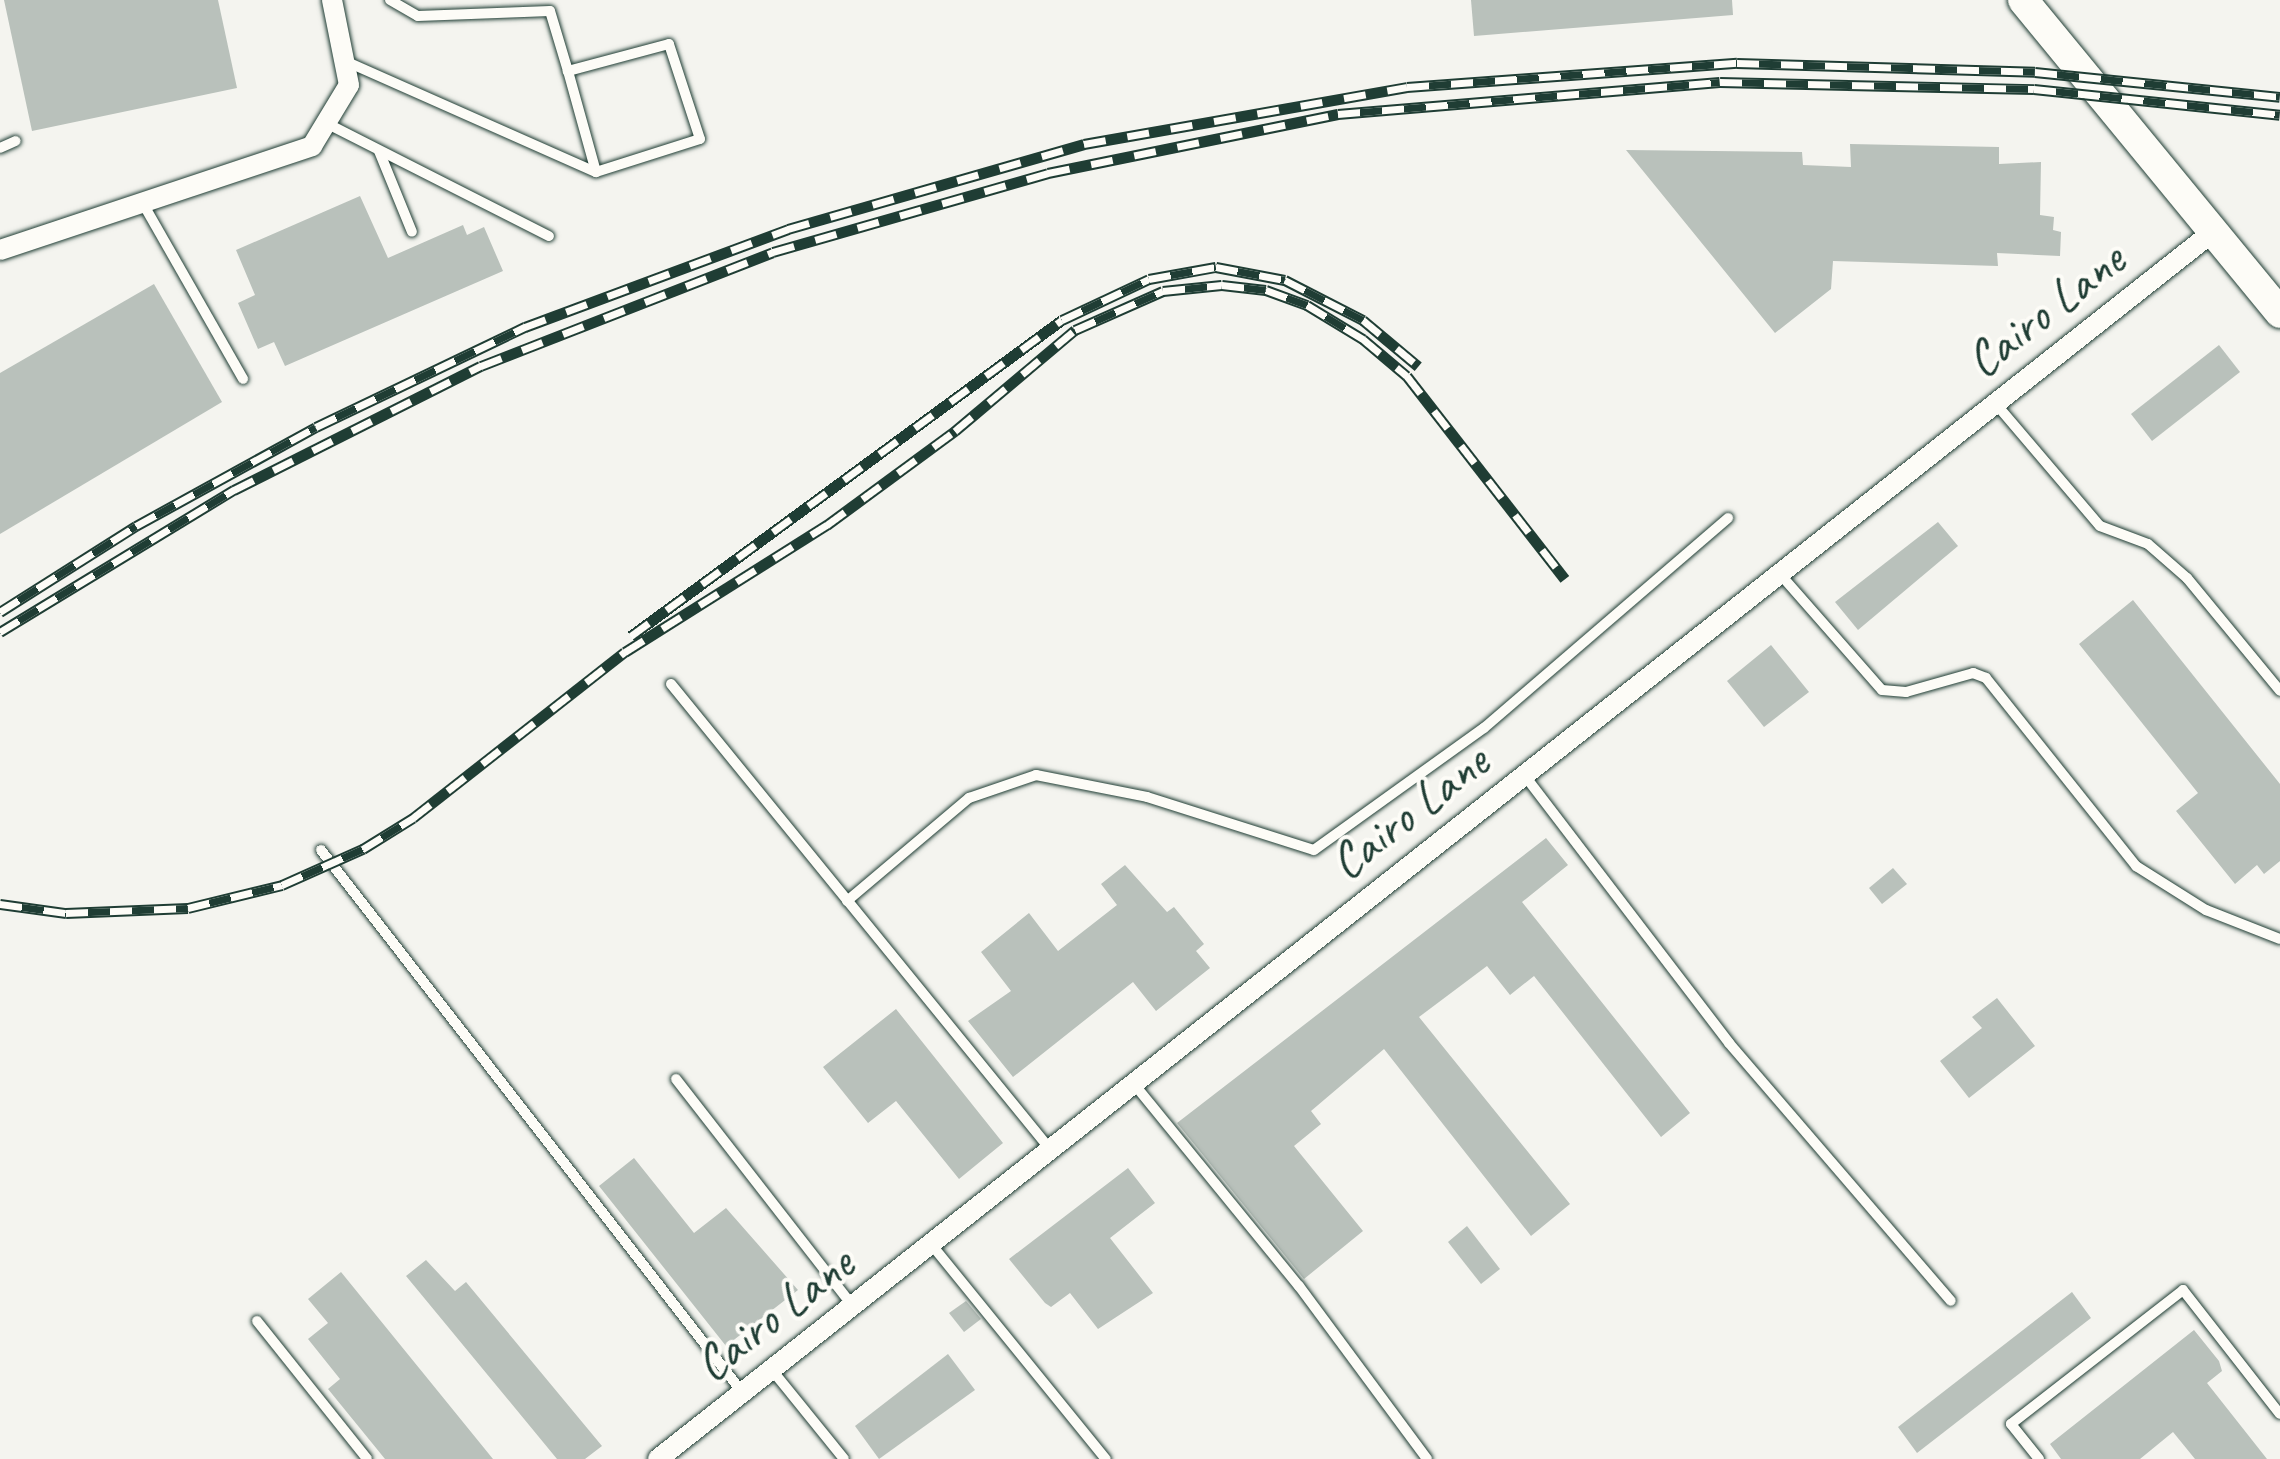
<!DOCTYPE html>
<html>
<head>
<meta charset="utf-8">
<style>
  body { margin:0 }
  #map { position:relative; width:2280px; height:1459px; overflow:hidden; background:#f4f4ef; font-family:Caveat,sans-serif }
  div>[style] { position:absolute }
  .building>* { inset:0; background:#b9c1bb }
  .roads { filter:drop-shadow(0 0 2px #1f3d34) drop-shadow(0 0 2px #1f3d34) }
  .service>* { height:10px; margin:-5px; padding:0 5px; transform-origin:5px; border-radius:5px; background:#fdfcf7 }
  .minor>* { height:20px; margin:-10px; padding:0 10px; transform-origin:10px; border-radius:10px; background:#fdfcf7 }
  .secondary>* { height:30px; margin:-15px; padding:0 15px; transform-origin:15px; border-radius:15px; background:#fdfcf7 }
  .rail>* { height:11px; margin-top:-5.5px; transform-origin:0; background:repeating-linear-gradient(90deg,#fdfcf7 0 22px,#1f3d34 0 44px); box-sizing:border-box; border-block:2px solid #1f3d34 }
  span { translate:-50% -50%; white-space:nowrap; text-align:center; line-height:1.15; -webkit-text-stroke:8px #fdfcf7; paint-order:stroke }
  .street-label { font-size:50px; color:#1f3d34 }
</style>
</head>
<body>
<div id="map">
  <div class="building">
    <i style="clip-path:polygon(4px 0,218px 0,237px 88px,32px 131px)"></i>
    <i style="clip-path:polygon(1471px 0,1732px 0,1733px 15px,1474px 36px)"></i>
    <i style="clip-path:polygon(1850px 144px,1999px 147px,1999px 164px,2041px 162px,2040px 215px,2054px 217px,2053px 230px,2061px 232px,2060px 256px,1997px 253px,1998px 266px,1833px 261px,1831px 289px,1775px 333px,1626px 150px,1802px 152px,1803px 165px,1851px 167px)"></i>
    <i style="clip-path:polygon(360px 196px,388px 258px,463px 225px,467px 235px,484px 227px,503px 271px,285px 366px,274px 342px,258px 349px,238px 303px,255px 295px,236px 250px)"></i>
    <i style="clip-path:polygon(154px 284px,222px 402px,0 534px,0 373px)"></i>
    <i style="clip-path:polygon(2219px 345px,2240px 372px,2152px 441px,2131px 414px)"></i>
    <i style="clip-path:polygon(1938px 522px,1958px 546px,1858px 630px,1835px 602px)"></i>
    <i style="clip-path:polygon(2133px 600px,2280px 784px,2280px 861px,2264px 874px,2257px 865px,2235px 884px,2176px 811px,2198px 793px,2079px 644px)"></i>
    <i style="clip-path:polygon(1771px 645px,1809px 692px,1764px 727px,1727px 681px)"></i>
    <i style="clip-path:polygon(1546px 838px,1568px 865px,1522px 902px,1690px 1113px,1661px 1137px,1534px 976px,1510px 995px,1487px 966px,1419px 1017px,1570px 1204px,1531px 1236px,1384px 1049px,1311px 1111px,1321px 1124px,1294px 1146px,1363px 1231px,1304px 1279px,1177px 1123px)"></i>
    <i style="clip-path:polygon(1125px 865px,1167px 912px,1174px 907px,1204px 944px,1196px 951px,1210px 968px,1156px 1011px,1133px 982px,1013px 1077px,968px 1021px,1011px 991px,981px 952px,1029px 913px,1058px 951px,1117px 905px,1101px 884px)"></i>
    <i style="clip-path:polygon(1893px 868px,1907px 884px,1882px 904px,1869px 888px)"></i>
    <i style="clip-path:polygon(1997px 998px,2035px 1046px,1969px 1098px,1940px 1061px,1982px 1028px,1972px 1017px)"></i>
    <i style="clip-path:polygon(896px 1009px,1003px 1143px,959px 1179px,896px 1101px,868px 1123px,823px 1067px)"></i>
    <i style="clip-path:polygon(634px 1158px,694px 1233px,726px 1208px,798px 1290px,726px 1346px,599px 1186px)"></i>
    <i style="clip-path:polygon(1128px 1168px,1155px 1203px,1110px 1238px,1153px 1293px,1098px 1329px,1070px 1293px,1051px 1307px,1045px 1303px,1009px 1259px)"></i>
    <i style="clip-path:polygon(1467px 1226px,1500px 1269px,1481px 1284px,1448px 1242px)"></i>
    <i style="clip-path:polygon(426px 1260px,455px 1291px,466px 1282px,602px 1446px,585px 1459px,557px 1459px,406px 1276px)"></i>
    <i style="clip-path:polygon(341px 1272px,493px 1459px,385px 1459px,328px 1389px,340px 1379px,308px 1339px,328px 1323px,308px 1299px)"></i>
    <i style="clip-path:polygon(2072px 1292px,2091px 1318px,1917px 1453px,1898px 1427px)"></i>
    <i style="clip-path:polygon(966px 1301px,981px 1319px,964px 1332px,949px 1313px)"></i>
    <i style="clip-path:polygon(2194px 1330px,2219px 1361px,2222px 1371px,2207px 1383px,2267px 1459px,2195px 1459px,2173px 1432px,2140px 1459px,2061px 1459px,2050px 1444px)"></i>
    <i style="clip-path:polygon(948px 1354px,975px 1390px,879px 1459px,855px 1426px)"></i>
  </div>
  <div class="roads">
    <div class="service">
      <i style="left:390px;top:0;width:32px;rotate:30deg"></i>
      <i style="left:418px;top:16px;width:132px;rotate:-2.2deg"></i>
      <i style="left:550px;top:11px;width:63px;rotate:73.3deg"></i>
      <i style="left:345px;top:61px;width:274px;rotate:23.9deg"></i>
      <i style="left:596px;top:172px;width:109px;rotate:-17.6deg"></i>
      <i style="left:700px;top:139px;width:100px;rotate:-108.1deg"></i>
      <i style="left:669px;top:44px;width:105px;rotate:165deg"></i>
      <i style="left:568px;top:71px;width:105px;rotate:74.5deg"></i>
      <i style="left:326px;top:123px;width:250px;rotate:26.9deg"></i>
      <i style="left:0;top:148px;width:17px;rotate:-24deg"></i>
      <i style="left:379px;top:151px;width:87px;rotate:67.8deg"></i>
      <i style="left:141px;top:200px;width:206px;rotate:60.3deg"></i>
      <i style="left:1996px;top:404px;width:160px;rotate:49.6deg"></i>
      <i style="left:2100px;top:526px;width:51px;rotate:20.6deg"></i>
      <i style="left:2148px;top:544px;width:52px;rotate:41.1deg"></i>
      <i style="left:2187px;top:578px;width:146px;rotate:50.5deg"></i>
      <i style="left:1780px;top:574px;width:154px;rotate:48.7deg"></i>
      <i style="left:1882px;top:690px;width:24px;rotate:5deg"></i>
      <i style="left:1906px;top:692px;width:70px;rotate:-15.8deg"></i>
      <i style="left:1973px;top:673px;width:14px;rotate:21deg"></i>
      <i style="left:1986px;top:678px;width:241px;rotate:51.4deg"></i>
      <i style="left:2136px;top:866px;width:83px;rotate:32.2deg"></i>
      <i style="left:2206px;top:910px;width:79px;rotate:21.4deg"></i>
      <i style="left:671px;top:684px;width:600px;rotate:50.82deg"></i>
      <i style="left:1525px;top:776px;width:336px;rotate:52.6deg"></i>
      <i style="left:1729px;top:1043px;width:340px;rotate:49.3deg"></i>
      <i style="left:321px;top:850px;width:686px;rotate:52.16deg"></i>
      <i style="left:847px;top:901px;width:160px;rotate:-40.2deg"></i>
      <i style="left:969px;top:798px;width:71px;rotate:-18.9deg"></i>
      <i style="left:1036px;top:775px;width:113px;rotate:11.2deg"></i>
      <i style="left:1147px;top:797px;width:175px;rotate:17.6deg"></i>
      <i style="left:1314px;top:850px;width:209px;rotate:-35.7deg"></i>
      <i style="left:1484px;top:728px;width:322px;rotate:-40.7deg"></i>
      <i style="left:676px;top:1079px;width:286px;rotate:52.1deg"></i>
      <i style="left:1134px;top:1084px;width:261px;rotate:50.8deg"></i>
      <i style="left:1299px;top:1286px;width:215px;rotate:53.5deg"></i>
      <i style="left:931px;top:1244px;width:277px;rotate:50.9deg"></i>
      <i style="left:257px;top:1321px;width:176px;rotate:51.4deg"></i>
      <i style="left:772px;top:1370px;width:114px;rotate:51deg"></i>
      <i style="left:2039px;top:1459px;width:45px;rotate:-128.7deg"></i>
      <i style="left:2011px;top:1424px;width:218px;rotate:-37.9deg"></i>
      <i style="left:2183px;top:1290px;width:157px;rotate:52deg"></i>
    </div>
    <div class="minor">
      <i style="left:0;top:250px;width:329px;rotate:-18.4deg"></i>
      <i style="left:312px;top:146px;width:71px;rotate:-58.8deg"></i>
      <i style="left:349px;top:85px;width:87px;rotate:-101.3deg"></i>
      <i style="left:658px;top:1459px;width:1981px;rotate:-38.28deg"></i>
    </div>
    <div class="secondary">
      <i style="left:2023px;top:0;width:405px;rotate:50.6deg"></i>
    </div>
  </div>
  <div class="rail">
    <i style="left:0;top:612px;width:161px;rotate:-32.3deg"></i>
    <i style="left:136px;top:526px;width:205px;rotate:-28.8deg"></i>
    <i style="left:316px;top:427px;width:232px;rotate:-25.6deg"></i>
    <i style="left:525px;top:327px;width:281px;rotate:-20.4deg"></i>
    <i style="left:788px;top:229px;width:308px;rotate:-16deg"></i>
    <i style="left:1084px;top:144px;width:328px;rotate:-10deg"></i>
    <i style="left:1407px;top:87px;width:331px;rotate:-4.2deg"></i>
    <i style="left:1737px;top:63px;width:298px;rotate:1.7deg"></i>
    <i style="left:2035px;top:72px;width:246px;rotate:5.8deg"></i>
    <i style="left:0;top:632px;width:274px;rotate:-31.3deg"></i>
    <i style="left:234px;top:490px;width:276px;rotate:-26.7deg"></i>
    <i style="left:481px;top:366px;width:313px;rotate:-21.3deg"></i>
    <i style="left:773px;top:252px;width:286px;rotate:-16deg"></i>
    <i style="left:1048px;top:173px;width:296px;rotate:-11.5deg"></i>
    <i style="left:1338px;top:114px;width:383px;rotate:-4.8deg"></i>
    <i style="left:1720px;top:82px;width:314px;rotate:1.3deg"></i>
    <i style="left:2034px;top:89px;width:247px;rotate:6deg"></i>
    <i style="left:631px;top:636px;width:534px;rotate:-36.25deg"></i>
    <i style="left:1062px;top:320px;width:96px;rotate:-25.2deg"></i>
    <i style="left:1149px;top:279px;width:68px;rotate:-10.2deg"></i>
    <i style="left:1216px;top:267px;width:70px;rotate:10.7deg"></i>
    <i style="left:1285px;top:280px;width:88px;rotate:27.1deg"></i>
    <i style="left:1363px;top:320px;width:72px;rotate:39.9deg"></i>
    <i style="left:0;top:904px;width:67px;rotate:7.8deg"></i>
    <i style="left:66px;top:913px;width:122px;rotate:-2.3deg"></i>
    <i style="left:188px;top:908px;width:97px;rotate:-13.7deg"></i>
    <i style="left:282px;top:885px;width:89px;rotate:-24deg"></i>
    <i style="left:363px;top:849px;width:59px;rotate:-31.8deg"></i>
    <i style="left:413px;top:818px;width:269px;rotate:-38.1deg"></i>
    <i style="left:625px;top:652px;width:239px;rotate:-32.2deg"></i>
    <i style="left:827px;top:525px;width:159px;rotate:-36.3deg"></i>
    <i style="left:955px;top:431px;width:157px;rotate:-40.1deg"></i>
    <i style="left:1075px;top:330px;width:96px;rotate:-23.9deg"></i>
    <i style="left:1163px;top:291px;width:59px;rotate:-5.8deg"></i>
    <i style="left:1222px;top:285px;width:44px;rotate:6.5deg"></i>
    <i style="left:1266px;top:290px;width:44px;rotate:20.1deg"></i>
    <i style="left:1307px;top:305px;width:66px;rotate:31.3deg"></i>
    <i style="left:1363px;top:339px;width:57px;rotate:40.1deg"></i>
    <i style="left:1407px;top:376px;width:257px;rotate:52.1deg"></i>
  </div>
  <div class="street-label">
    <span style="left:2045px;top:310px;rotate:-38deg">Cairo Lane</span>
    <span style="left:1409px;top:812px;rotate:-38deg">Cairo Lane</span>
    <span style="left:774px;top:1314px;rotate:-38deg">Cairo Lane</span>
  </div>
</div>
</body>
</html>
